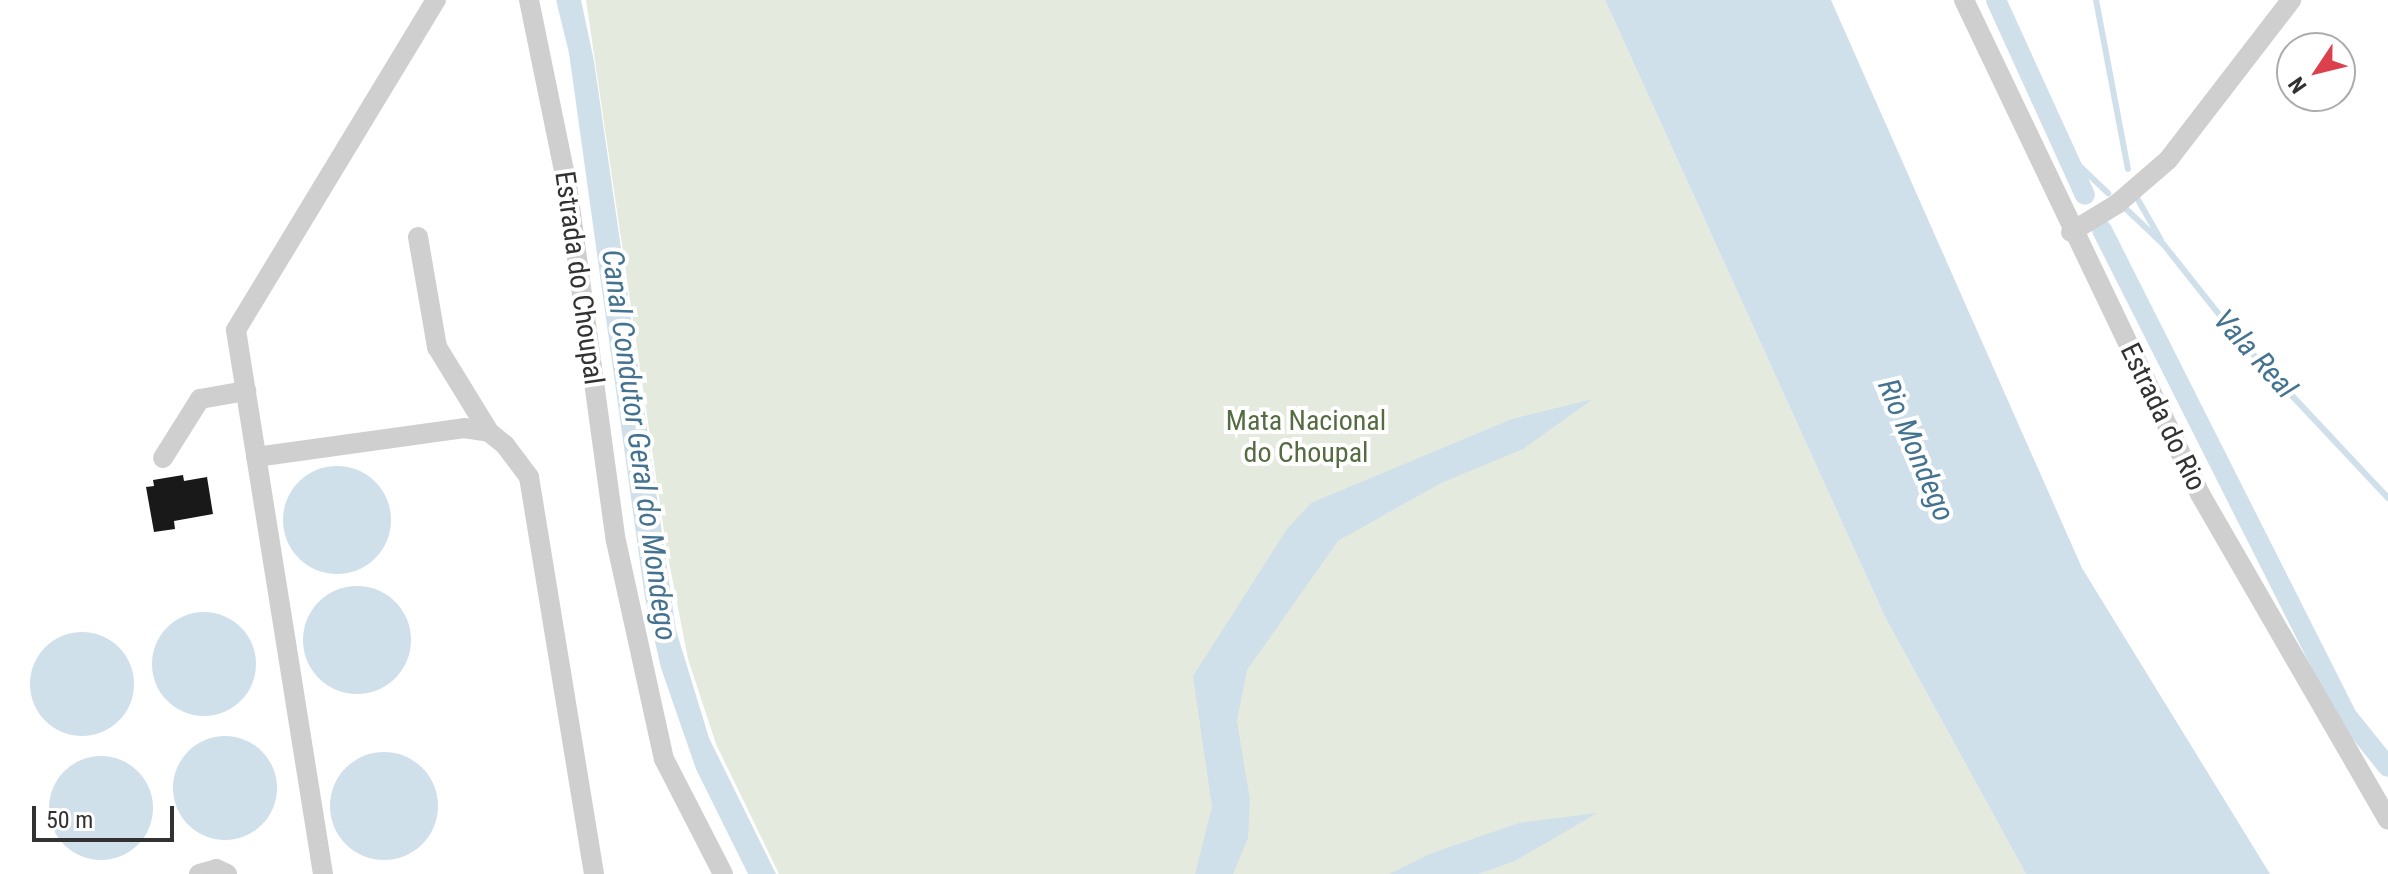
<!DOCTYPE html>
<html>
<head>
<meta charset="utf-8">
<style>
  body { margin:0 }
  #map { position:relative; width:2388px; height:874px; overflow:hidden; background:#fff; font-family:"Roboto Condensed",sans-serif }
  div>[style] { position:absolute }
  .green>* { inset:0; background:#e5eade }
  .water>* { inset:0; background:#cfe0eb }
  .round { border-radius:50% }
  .stream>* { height:6px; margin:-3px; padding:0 3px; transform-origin:3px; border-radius:3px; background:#cfe0eb }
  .canal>* { height:20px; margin:-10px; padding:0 10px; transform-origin:10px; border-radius:10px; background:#cfe0eb }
  .building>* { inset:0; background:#191919 }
  .minor>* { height:20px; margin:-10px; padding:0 10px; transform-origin:10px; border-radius:10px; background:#cfcfcf }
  span { translate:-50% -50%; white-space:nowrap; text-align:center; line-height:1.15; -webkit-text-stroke:8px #fff; paint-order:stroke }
  .street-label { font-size:28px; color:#323232 }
  .park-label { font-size:28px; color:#556b41 }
  .water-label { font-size:30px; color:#437390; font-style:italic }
  .north { position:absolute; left:2276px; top:32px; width:80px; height:80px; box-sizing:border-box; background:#fff; border:2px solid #adadad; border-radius:50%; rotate:235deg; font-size:22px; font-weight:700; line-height:32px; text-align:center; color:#323232 }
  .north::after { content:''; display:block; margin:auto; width:28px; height:36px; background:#dc404c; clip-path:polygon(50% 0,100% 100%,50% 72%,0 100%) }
  .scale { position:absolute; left:32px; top:806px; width:142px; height:36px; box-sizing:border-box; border:4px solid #323232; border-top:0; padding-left:10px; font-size:24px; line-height:28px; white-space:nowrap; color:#323232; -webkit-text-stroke:6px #fff; paint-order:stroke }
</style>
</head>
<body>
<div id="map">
  <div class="green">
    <i style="clip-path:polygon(586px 0,1605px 0,1885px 617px,2026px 874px,779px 874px,716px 744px,688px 659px,667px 552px)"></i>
  </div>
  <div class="water">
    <i style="clip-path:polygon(556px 0,581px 0,594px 61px,676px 630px,709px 738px,776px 874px,748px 874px,696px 769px,661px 668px,645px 598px,569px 53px)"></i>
    <i style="clip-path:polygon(1605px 0,1831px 0,2082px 568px,2270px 874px,2026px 874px,1885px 617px)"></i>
    <i style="clip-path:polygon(1593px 399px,1523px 449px,1441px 483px,1338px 541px,1247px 670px,1237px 721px,1250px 800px,1248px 838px,1233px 874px,1195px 874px,1212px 807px,1193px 676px,1287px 529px,1311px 503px,1512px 419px)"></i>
    <i class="round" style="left:283px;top:466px;width:108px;height:108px"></i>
    <i class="round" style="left:303px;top:586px;width:108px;height:108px"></i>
    <i class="round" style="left:152px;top:612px;width:104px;height:104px"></i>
    <i class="round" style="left:30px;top:632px;width:104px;height:104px"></i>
    <i class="round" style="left:173px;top:736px;width:104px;height:104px"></i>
    <i class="round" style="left:330px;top:752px;width:108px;height:108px"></i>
    <i class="round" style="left:49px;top:756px;width:104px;height:104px"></i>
    <i style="clip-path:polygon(1597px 813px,1515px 861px,1478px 874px,1389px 874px,1432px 853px,1519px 823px)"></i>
  </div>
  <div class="stream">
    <i style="left:2096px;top:0;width:172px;rotate:79.3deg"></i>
    <i style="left:2067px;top:154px;width:57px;rotate:43.6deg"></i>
    <i style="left:2137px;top:198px;width:48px;rotate:60.3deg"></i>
    <i style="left:2124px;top:207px;width:55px;rotate:43.5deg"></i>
    <i style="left:2164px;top:245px;width:116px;rotate:51.6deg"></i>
    <i style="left:2236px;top:336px;width:222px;rotate:46.8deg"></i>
  </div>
  <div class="canal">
    <i style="left:1996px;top:0;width:214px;rotate:65.5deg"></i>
    <i style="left:2102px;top:230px;width:544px;rotate:63.25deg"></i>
    <i style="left:2347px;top:716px;width:65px;rotate:51.2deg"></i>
  </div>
  <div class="building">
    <i style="clip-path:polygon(183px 475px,184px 481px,207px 477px,213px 514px,174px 521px,175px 529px,154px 532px,146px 487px,154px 486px,153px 480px)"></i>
  </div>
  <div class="minor">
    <i style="left:529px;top:0;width:189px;rotate:78.4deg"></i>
    <i style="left:567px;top:185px;width:359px;rotate:82.2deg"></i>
    <i style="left:616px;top:541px;width:223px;rotate:77.6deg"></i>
    <i style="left:664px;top:759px;width:129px;rotate:62.8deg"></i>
    <i style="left:1964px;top:0;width:547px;rotate:64.46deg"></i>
    <i style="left:2200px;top:494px;width:376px;rotate:60deg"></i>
    <i style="left:2071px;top:232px;width:54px;rotate:-31.3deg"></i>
    <i style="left:2117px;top:204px;width:67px;rotate:-40.8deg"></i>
    <i style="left:2168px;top:160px;width:202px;rotate:-52.4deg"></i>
    <i style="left:418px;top:237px;width:112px;rotate:80.2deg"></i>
    <i style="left:437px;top:347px;width:100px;rotate:58.5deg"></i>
    <i style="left:256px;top:457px;width:210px;rotate:-7.9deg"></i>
    <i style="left:464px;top:428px;width:25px;rotate:9deg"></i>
    <i style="left:489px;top:432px;width:21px;rotate:39deg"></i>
    <i style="left:505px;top:445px;width:40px;rotate:53deg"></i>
    <i style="left:529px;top:477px;width:402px;rotate:80.7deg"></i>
    <i style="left:163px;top:458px;width:70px;rotate:-57.9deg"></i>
    <i style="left:200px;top:399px;width:47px;rotate:-9.9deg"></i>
    <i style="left:199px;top:874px;width:18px;rotate:-16deg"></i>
    <i style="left:216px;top:869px;width:12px;rotate:24deg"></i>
    <i style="left:323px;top:874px;width:551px;rotate:-99.09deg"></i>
    <i style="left:236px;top:330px;width:386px;rotate:-58.8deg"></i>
  </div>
  <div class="street-label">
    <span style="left:579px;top:278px;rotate:82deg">Estrada do Choupal</span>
    <span style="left:2163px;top:417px;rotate:64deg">Estrada do Rio</span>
  </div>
  <div class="park-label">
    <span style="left:1306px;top:437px">Mata Nacional<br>do Choupal</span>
  </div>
  <div class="water-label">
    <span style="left:2255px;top:354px;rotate:48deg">Vala Real</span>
    <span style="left:639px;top:445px;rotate:82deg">Canal Condutor Geral do Mondego</span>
    <span style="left:1916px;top:450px;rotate:67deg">Rio Mondego</span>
  </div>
  <div class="north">N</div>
  <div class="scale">50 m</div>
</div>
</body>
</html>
